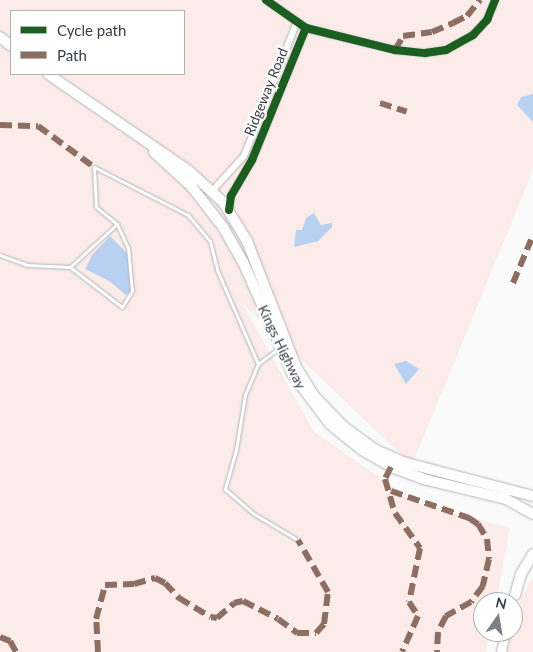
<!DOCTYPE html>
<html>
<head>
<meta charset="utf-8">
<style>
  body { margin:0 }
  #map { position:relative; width:533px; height:652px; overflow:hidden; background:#fafafa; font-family:Lato,sans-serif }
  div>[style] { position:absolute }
  .green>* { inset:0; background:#fbecea }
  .water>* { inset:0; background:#b9d1f1 }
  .roads { filter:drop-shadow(0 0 1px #b2b5b9) drop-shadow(0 0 1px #b2b5b9) }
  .service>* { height:3px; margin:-1.5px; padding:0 1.5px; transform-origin:1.5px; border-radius:1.5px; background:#fefefe }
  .minor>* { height:6px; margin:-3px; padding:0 3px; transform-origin:3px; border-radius:3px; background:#fefefe }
  .secondary>* { height:9px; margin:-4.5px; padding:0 4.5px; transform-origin:4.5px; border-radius:4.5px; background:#fefefe }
  .trunk>* { height:10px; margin:-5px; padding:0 5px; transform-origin:5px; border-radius:5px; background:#fefefe }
  .quiet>* { height:6px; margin-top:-3px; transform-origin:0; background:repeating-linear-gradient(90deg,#8d6e63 0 12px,transparent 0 18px) }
  .cycleway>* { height:8px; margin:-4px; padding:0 4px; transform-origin:4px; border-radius:4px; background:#1b5e20 }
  span { translate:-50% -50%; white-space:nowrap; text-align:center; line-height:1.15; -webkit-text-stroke:4.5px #fff; paint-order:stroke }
  .street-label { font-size:14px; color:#373d46 }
  .legend { position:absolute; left:10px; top:10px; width:175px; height:65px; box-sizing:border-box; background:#fff; border:1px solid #afb1b5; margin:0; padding:6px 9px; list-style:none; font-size:15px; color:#373d46 }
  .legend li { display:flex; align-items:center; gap:10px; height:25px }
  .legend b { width:25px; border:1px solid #afb1b5 }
  .north { position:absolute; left:473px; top:592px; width:50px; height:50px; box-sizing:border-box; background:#fff; border:1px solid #afb1b5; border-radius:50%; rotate:13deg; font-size:14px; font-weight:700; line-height:20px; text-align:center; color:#373d46 }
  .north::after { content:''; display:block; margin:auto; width:18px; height:22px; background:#7b7f85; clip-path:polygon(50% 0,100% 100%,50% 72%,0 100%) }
</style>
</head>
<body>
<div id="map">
  <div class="green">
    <i style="clip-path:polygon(evenodd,0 0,533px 0,533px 170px,412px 465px,242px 303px,314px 432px,417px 503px,510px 528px,496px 602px,483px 602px,483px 632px,490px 632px,486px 652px,0 652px,0 0,11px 11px,184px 11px,184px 74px,11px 74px,11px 11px)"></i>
    <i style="clip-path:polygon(533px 578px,533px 652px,506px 652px,522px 596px)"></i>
  </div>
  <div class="water">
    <i style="clip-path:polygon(533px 94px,533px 122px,517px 105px,521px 97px)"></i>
    <i style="clip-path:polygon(314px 213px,321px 225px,332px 223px,332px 227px,318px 241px,294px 247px,296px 230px,302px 230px,306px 218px)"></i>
    <i style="clip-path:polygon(110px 236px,131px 257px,134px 289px,126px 295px,109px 281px,85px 269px,92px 255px)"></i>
    <i style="clip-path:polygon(406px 361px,419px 369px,406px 384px,394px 364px)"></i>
  </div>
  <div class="roads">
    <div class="service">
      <i style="left:0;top:255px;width:30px;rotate:20deg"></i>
      <i style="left:28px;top:265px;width:42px;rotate:2.7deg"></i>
      <i style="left:70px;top:267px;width:66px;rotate:37.6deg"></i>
      <i style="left:122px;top:307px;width:19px;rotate:-58deg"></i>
      <i style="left:132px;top:291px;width:43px;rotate:-95.3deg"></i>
      <i style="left:128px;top:248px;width:26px;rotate:-115deg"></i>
      <i style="left:117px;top:224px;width:27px;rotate:-141deg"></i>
      <i style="left:96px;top:207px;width:40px;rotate:-92.9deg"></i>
      <i style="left:94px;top:167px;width:106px;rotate:27.1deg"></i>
      <i style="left:188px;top:215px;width:34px;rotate:50deg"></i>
      <i style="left:210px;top:241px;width:30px;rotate:76deg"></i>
      <i style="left:217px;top:270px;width:103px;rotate:66.4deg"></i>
      <i style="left:70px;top:267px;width:64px;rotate:-42.5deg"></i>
      <i style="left:279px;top:348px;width:26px;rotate:143deg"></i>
      <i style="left:258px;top:364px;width:34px;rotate:113deg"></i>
      <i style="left:245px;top:395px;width:56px;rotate:99.3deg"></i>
      <i style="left:236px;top:450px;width:41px;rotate:105.8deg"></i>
      <i style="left:225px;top:489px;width:38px;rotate:41deg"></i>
      <i style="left:254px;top:514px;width:51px;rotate:30.6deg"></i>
    </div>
    <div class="minor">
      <i style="left:266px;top:0;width:49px;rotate:35deg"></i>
      <i style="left:306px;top:28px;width:92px;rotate:13.9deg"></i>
      <i style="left:395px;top:50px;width:30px;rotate:6deg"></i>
      <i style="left:425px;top:53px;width:21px;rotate:-8deg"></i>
      <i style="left:446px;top:50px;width:31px;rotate:-29deg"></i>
      <i style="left:473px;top:35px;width:21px;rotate:-47deg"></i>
      <i style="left:487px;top:20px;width:22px;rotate:-68deg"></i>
      <i style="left:212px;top:191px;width:47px;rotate:-47.6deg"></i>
      <i style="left:244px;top:156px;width:142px;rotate:-68.5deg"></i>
      <i style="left:229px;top:210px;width:14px;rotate:-82deg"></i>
      <i style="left:231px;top:196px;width:42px;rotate:-59.7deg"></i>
      <i style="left:252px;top:160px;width:143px;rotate:-67.8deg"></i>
    </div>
    <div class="secondary">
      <i style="left:501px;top:652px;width:20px;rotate:-79deg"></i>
    </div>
    <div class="trunk">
      <i style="left:0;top:37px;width:14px;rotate:39deg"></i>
      <i style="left:48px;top:74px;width:171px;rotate:34.5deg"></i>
      <i style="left:189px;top:171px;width:46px;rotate:42.4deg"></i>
      <i style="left:223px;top:202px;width:46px;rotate:58.4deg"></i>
      <i style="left:247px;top:241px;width:135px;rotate:68.7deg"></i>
      <i style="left:296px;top:367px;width:36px;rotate:58deg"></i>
      <i style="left:315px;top:397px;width:42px;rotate:46deg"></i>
      <i style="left:344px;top:427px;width:37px;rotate:36deg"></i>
      <i style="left:374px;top:449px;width:32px;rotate:24deg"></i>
      <i style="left:403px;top:462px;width:134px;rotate:14.7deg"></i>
      <i style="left:154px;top:152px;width:50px;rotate:42.6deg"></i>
      <i style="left:191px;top:186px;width:52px;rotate:52deg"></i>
      <i style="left:223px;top:227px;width:40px;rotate:60.3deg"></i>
      <i style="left:243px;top:262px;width:124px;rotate:66.1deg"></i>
      <i style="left:293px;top:375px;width:61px;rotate:52.9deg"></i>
      <i style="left:330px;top:424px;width:41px;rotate:39.1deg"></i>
      <i style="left:362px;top:450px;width:34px;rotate:30deg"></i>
      <i style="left:391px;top:467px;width:38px;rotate:20deg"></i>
      <i style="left:427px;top:480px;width:81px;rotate:13.5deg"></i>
      <i style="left:506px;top:499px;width:31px;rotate:29deg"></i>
      <i style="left:515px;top:595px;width:22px;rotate:-74deg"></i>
      <i style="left:521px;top:574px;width:23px;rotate:-59deg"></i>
    </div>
  </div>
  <div class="quiet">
    <i style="left:395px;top:50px;width:16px;rotate:-60deg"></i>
    <i style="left:403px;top:36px;width:29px;rotate:-8deg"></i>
    <i style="left:432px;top:32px;width:23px;rotate:-23deg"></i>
    <i style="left:453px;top:23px;width:16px;rotate:-27deg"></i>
    <i style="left:467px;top:16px;width:21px;rotate:-51deg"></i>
    <i style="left:380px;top:103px;width:28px;rotate:18deg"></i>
    <i style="left:0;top:125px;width:38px;rotate:2deg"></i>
    <i style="left:38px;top:126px;width:69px;rotate:36.2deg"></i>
    <i style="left:513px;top:283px;width:47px;rotate:-67.3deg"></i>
    <i style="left:391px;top:467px;width:13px;rotate:117deg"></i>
    <i style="left:385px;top:479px;width:35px;rotate:74deg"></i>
    <i style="left:395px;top:513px;width:43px;rotate:54.5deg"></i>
    <i style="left:420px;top:548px;width:55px;rotate:101.5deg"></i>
    <i style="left:409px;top:602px;width:17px;rotate:57deg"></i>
    <i style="left:418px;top:616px;width:39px;rotate:114deg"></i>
    <i style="left:391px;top:491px;width:83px;rotate:19.1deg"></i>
    <i style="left:469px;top:518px;width:11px;rotate:34deg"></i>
    <i style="left:478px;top:524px;width:17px;rotate:59deg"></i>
    <i style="left:487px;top:539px;width:20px;rotate:84deg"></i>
    <i style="left:489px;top:559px;width:28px;rotate:103deg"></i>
    <i style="left:483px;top:586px;width:20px;rotate:127deg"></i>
    <i style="left:471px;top:602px;width:29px;rotate:151deg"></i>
    <i style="left:446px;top:616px;width:18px;rotate:117deg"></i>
    <i style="left:438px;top:632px;width:20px;rotate:93deg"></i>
    <i style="left:0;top:637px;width:11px;rotate:22deg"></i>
    <i style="left:10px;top:641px;width:13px;rotate:61deg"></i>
    <i style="left:98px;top:652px;width:33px;rotate:-93deg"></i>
    <i style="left:96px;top:619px;width:35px;rotate:-75deg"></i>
    <i style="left:105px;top:585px;width:29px;rotate:-2deg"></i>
    <i style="left:134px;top:584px;width:22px;rotate:-16deg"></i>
    <i style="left:155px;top:578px;width:11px;rotate:27deg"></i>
    <i style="left:165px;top:583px;width:21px;rotate:47deg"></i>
    <i style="left:179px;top:598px;width:37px;rotate:31deg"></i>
    <i style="left:211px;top:617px;width:6px;rotate:9deg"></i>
    <i style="left:217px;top:618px;width:23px;rotate:-41deg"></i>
    <i style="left:234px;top:603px;width:9px;rotate:-13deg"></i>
    <i style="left:243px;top:601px;width:39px;rotate:27deg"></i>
    <i style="left:278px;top:619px;width:24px;rotate:36deg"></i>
    <i style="left:297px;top:633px;width:19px"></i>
    <i style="left:316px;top:633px;width:12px;rotate:-48deg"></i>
    <i style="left:324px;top:624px;width:32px;rotate:-83deg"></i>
    <i style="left:328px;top:592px;width:60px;rotate:-120deg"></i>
  </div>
  <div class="cycleway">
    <i style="left:266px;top:0;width:49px;rotate:35deg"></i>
    <i style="left:306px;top:28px;width:92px;rotate:13.9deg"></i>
    <i style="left:395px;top:50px;width:30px;rotate:6deg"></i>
    <i style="left:425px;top:53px;width:21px;rotate:-8deg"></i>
    <i style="left:446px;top:50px;width:31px;rotate:-29deg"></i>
    <i style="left:473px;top:35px;width:21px;rotate:-47deg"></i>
    <i style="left:487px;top:20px;width:22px;rotate:-68deg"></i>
    <i style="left:229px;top:210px;width:14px;rotate:-82deg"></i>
    <i style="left:231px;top:196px;width:42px;rotate:-59.7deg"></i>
    <i style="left:252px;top:160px;width:143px;rotate:-67.8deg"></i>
  </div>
  <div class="street-label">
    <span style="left:266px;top:92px;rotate:-68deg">Ridgeway Road</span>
    <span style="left:282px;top:347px;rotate:64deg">Kings Highway</span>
  </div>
  <ul class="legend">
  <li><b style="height:6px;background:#1b5e20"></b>Cycle path</li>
  <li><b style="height:6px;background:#8d6e63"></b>Path</li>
  </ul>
  <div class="north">N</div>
</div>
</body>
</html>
